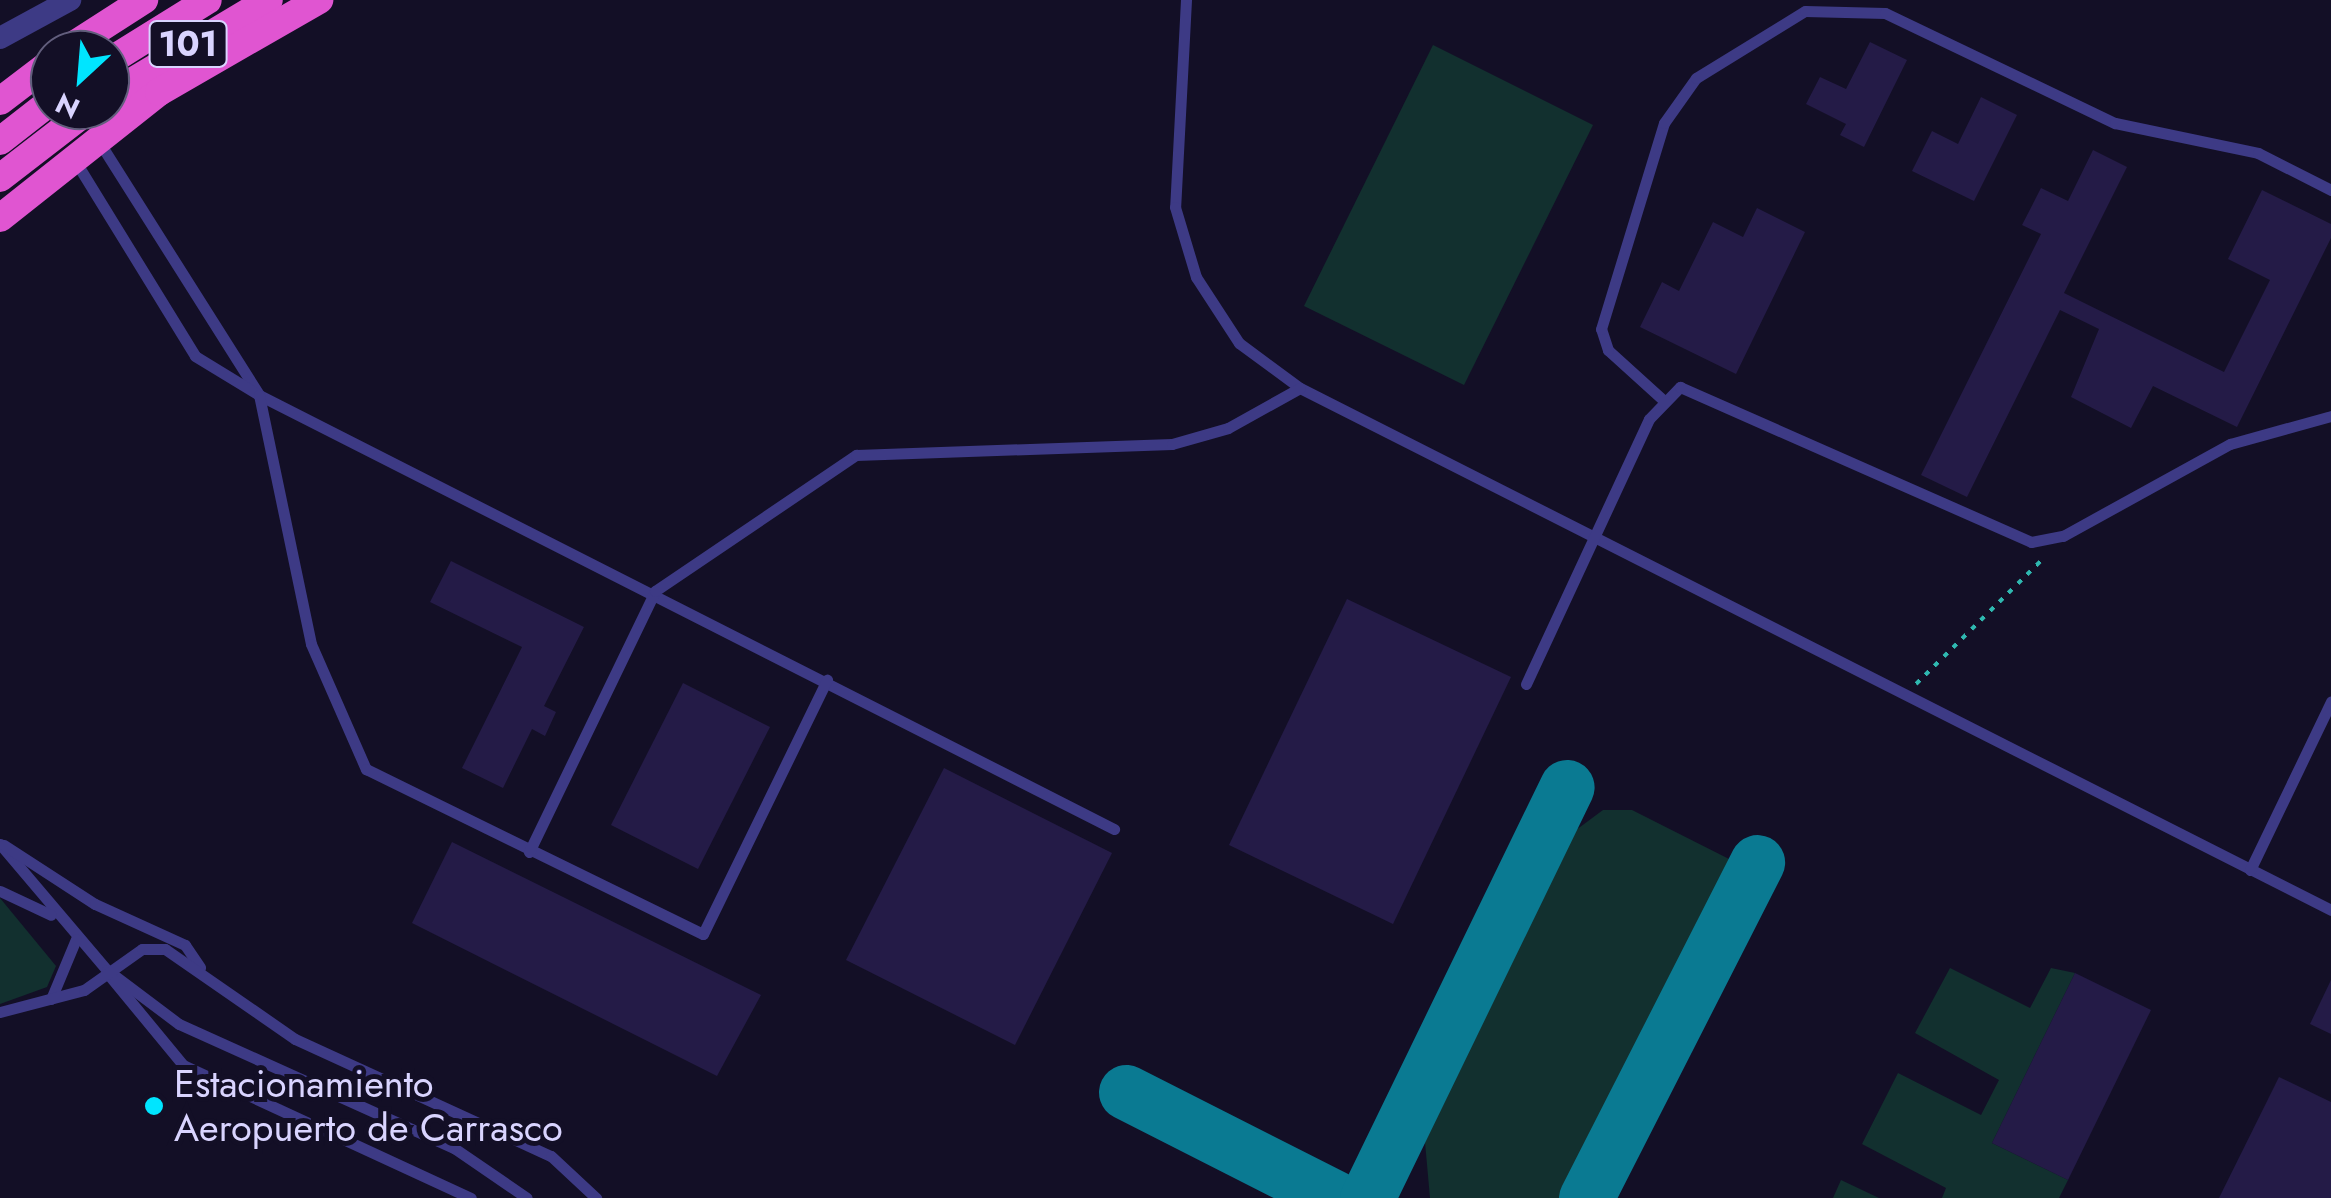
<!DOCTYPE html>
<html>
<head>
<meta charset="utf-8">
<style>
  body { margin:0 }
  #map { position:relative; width:2331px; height:1198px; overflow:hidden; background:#130f26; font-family:Jost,sans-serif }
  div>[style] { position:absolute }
  .green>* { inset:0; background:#12302f }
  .taxiway>* { height:55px; margin:-27.5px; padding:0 27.5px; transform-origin:27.5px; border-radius:27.5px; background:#0a7a92 }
  .building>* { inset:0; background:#241b47 }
  .path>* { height:4px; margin-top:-2px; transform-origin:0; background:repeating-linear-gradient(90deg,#2fb8b0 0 5px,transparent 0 13px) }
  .service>* { height:11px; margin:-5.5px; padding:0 5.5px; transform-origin:5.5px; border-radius:5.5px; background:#3d3a85 }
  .minor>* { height:22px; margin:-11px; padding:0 11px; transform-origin:11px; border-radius:11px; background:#3d3a85 }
  .trunk>* { height:28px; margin:-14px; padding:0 14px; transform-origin:14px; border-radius:14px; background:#e055d1 }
  .dots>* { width:28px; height:28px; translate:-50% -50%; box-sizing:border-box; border:5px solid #130f26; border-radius:50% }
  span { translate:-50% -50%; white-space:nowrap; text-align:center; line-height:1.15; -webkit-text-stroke:10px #130f26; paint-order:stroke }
  .shield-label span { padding:2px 8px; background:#130f26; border:2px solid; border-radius:8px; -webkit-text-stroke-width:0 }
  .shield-label { font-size:35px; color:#d9d4ff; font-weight:700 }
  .poi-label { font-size:38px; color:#d9d4ff }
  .left { translate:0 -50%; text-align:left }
  .north { position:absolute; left:30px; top:30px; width:100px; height:100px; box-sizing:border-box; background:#130f26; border:2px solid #625e7d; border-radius:50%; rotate:206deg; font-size:28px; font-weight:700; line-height:40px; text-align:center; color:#d9d4ff }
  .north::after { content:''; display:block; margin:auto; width:35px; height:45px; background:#00e5ff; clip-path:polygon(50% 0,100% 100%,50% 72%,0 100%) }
</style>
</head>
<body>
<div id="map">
  <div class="green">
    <i style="clip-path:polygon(1433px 45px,1593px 125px,1464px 385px,1304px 306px)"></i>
    <i style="clip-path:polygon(1603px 810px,1632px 810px,1735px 862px,1566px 1198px,1430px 1198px,1425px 1142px,1576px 830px)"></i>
    <i style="clip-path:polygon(0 898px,56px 966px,47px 987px,0 1004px)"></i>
    <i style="clip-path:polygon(1950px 968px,2030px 1008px,2051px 968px,2075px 973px,1992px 1143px,2068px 1180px,2059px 1198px,1942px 1198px,1946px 1188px,1862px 1144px,1898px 1073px,1981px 1115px,1999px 1080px,1915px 1033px)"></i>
    <i style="clip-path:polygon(1841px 1180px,1879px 1198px,1833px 1198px)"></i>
  </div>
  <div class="taxiway">
    <i style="left:1126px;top:1092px;width:234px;rotate:26.9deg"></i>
    <i style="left:1367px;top:1198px;width:457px;rotate:-64.1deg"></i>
    <i style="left:1586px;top:1198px;width:377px;rotate:-63deg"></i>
  </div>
  <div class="building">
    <i style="clip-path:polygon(1870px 42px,1907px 60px,1864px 147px,1840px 135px,1846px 124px,1806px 104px,1820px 77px,1846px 89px)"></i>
    <i style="clip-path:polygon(1981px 97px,2017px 115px,1974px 201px,1912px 171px,1932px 131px,1958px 144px)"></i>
    <i style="clip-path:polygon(2093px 150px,2127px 167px,2064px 293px,2224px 372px,2270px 280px,2228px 259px,2262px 190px,2331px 224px,2331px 238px,2237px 427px,2153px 386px,2131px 428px,2071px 397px,2099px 329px,2060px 310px,1967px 497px,1921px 475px,2041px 234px,2022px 225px,2041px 188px,2068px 201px)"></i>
    <i style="clip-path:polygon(1757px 208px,1805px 232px,1736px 374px,1640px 327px,1662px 282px,1679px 291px,1713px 222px,1743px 237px)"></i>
    <i style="clip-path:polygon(451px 561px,584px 627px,544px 706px,556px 712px,545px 736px,532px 729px,503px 788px,462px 768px,522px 647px,430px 602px)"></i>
    <i style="clip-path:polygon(1347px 599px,1511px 677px,1393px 924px,1229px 845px)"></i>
    <i style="clip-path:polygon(683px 683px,770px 727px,698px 869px,611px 825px)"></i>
    <i style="clip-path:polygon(944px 768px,1112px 853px,1015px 1045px,846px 960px)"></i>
    <i style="clip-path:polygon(452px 842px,761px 995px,717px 1076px,412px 923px)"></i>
    <i style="clip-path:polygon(2075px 973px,2151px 1010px,2068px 1180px,1992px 1143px)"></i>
    <i style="clip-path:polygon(2331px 980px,2331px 1034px,2310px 1024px)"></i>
    <i style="clip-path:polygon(2279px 1077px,2331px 1102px,2331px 1198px,2219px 1198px)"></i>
  </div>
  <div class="path">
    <i style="left:1916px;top:684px;width:181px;rotate:-44.6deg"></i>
    <i style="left:173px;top:1094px;width:25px;rotate:12deg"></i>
  </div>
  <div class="service">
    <i style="left:1186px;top:0;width:207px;rotate:93deg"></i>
    <i style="left:1175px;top:207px;width:73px;rotate:73.3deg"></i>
    <i style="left:1196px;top:277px;width:79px;rotate:56.9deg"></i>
    <i style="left:1239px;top:343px;width:76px;rotate:36.4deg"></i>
    <i style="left:1300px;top:388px;width:1156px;rotate:26.85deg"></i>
    <i style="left:98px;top:140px;width:302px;rotate:57.7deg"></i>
    <i style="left:259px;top:395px;width:959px;rotate:26.91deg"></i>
    <i style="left:74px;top:159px;width:231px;rotate:58.4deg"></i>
    <i style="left:195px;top:356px;width:75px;rotate:31.4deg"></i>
    <i style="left:259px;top:395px;width:254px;rotate:78.2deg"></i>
    <i style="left:311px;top:644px;width:137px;rotate:66.3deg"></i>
    <i style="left:366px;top:769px;width:375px;rotate:26.1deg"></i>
    <i style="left:703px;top:934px;width:283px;rotate:-64deg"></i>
    <i style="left:1662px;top:399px;width:73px;rotate:-137.8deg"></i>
    <i style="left:1608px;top:350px;width:22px;rotate:-108deg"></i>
    <i style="left:1601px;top:329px;width:215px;rotate:-73deg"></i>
    <i style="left:1664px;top:123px;width:55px;rotate:-54.6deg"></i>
    <i style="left:1696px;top:78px;width:128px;rotate:-31.6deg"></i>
    <i style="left:1805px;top:11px;width:80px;rotate:1.4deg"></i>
    <i style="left:1885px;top:13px;width:255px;rotate:25.6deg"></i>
    <i style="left:2115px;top:123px;width:146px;rotate:11.8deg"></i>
    <i style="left:2258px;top:153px;width:82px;rotate:26.9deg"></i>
    <i style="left:1526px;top:684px;width:292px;rotate:-65.1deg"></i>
    <i style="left:1649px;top:419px;width:45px;rotate:-45.9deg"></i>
    <i style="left:1680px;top:387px;width:384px;rotate:23.8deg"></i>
    <i style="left:2031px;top:542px;width:33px;rotate:-11deg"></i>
    <i style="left:2063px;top:536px;width:191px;rotate:-28.9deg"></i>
    <i style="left:2230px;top:444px;width:105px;rotate:-15.5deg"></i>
    <i style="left:0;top:844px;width:165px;rotate:49.7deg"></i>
    <i style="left:107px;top:970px;width:90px;rotate:36.9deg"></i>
    <i style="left:179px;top:1024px;width:302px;rotate:24.3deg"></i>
    <i style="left:454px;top:1148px;width:88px;rotate:34.4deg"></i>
    <i style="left:4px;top:845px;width:108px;rotate:33deg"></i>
    <i style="left:95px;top:904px;width:99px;rotate:24.5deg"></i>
    <i style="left:185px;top:945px;width:27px;rotate:56deg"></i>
    <i style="left:529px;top:852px;width:290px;rotate:-64.2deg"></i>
    <i style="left:655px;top:591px;width:243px;rotate:-34.1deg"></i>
    <i style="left:856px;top:455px;width:316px;rotate:-2deg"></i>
    <i style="left:1172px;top:444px;width:58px;rotate:-15.9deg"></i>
    <i style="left:1228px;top:428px;width:82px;rotate:-29.1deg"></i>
    <i style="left:2250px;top:870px;width:187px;rotate:-64.3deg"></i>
    <i style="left:0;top:891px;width:56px;rotate:25.2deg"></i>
    <i style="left:108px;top:974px;width:118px;rotate:50.5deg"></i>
    <i style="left:183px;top:1065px;width:317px;rotate:24.8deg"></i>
    <i style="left:51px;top:999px;width:65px;rotate:-67.4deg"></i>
    <i style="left:0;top:1012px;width:87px;rotate:-14.7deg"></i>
    <i style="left:84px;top:990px;width:71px;rotate:-35.3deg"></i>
    <i style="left:142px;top:949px;width:23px"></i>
    <i style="left:165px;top:949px;width:158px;rotate:34.7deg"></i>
    <i style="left:295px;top:1039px;width:281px;rotate:24.6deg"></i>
    <i style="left:551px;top:1156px;width:62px;rotate:43deg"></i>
  </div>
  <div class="minor">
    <i style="left:0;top:38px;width:80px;rotate:-28.5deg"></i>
  </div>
  <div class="trunk">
    <i style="left:66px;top:50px;width:93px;rotate:-32.7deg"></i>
    <i style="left:110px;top:61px;width:115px;rotate:-31.9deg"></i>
    <i style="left:110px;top:95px;width:185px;rotate:-30.9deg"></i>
    <i style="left:0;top:101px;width:63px;rotate:-37.2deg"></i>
    <i style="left:0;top:141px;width:63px;rotate:-38deg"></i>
    <i style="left:0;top:178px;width:111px;rotate:-37.7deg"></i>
    <i style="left:0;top:218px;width:203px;rotate:-38.4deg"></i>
    <i style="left:159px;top:92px;width:185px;rotate:-29.9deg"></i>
  </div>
  <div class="dots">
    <i style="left:154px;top:1106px;background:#00e5ff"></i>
  </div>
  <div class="shield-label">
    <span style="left:188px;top:44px">101</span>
  </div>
  <div class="poi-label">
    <span class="left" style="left:174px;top:1106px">Estacionamiento<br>Aeropuerto de Carrasco</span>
  </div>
  <div class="north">N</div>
</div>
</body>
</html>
